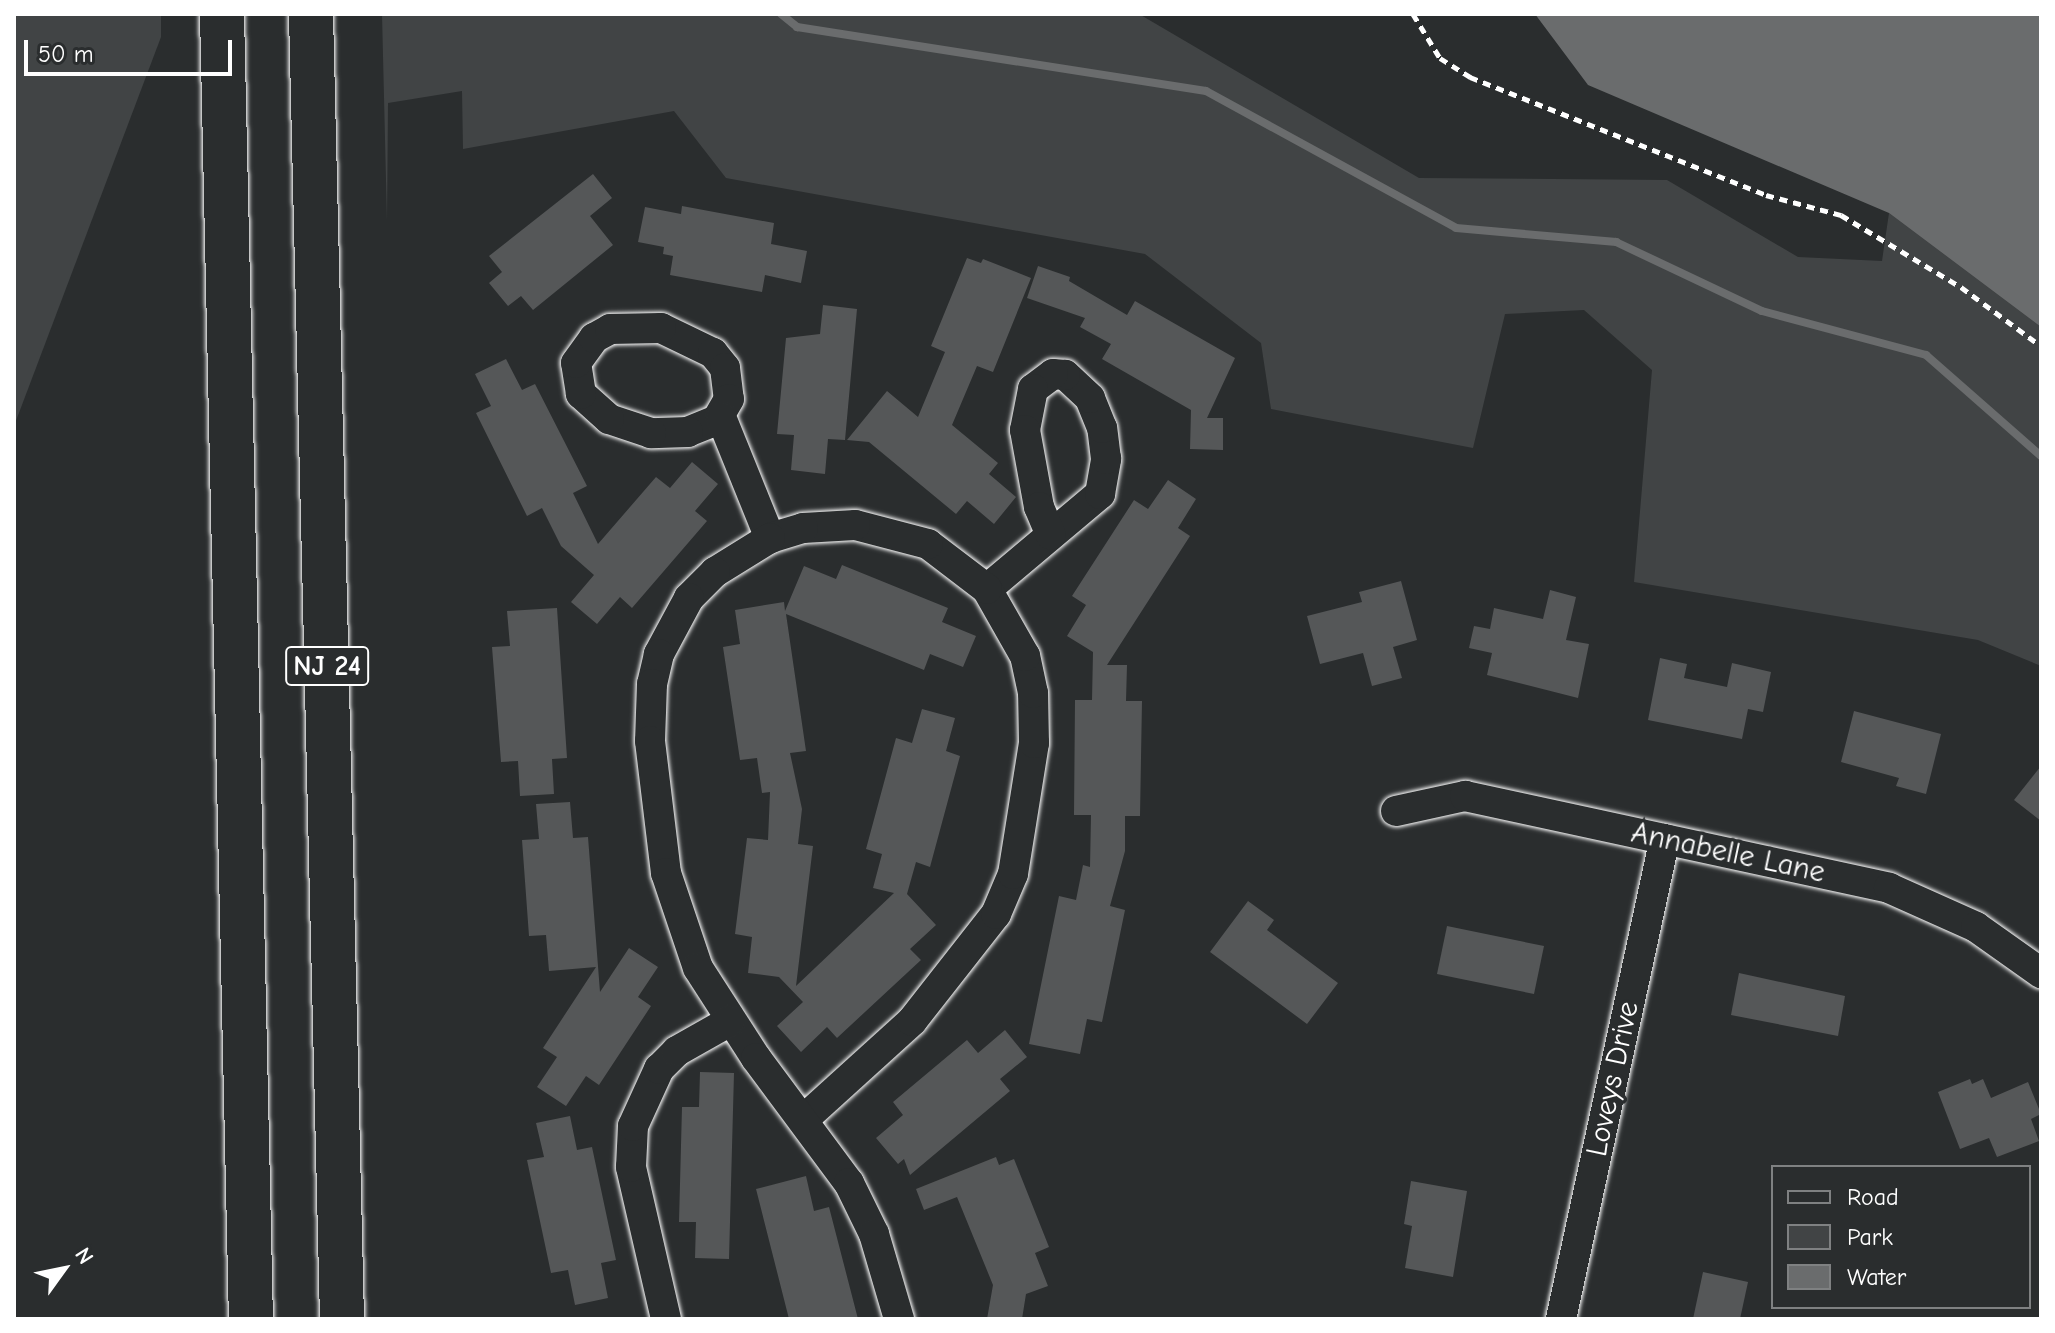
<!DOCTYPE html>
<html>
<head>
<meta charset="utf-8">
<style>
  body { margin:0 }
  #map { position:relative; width:2055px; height:1333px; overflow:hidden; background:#2a2d2e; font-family:"Comic Neue",sans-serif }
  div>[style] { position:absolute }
  .green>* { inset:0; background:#414445 }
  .water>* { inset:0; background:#6a6c6d }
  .stream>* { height:8px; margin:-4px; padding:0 4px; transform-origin:4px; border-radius:4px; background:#6a6c6d }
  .building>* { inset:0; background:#555758 }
  .path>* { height:5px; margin-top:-2.5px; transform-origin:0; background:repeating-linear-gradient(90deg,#fff 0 8px,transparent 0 14px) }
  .roads { filter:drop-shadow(0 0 2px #fff) drop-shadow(0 0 2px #fff) }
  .minor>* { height:30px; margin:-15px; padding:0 15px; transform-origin:15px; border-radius:15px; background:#2a2d2e }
  .highway>* { height:44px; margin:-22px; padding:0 22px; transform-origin:22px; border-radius:22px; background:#2a2d2e }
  span { translate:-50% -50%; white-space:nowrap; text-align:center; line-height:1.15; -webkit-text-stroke:7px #2a2d2e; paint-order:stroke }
  .shield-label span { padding:2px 6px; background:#2a2d2e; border:2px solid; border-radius:6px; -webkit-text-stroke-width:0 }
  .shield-label { font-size:28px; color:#fff; font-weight:700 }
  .street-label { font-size:30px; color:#fff }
  .frame { position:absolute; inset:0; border:16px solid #fff; pointer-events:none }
  .legend { position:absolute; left:1771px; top:1165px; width:260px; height:144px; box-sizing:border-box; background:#2a2d2e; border:2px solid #7f8182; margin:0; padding:10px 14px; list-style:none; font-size:24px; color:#fff }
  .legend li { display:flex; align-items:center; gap:16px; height:40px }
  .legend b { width:40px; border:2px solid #7f8182 }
  .north { position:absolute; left:24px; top:1229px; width:80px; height:80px; -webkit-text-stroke:6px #2a2d2e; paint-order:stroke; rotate:57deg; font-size:22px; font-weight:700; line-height:32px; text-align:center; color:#fff }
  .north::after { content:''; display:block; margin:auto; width:28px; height:36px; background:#fff; clip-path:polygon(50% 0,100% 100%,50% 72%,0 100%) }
  .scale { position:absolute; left:24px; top:40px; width:208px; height:36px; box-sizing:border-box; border:4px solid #fff; border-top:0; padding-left:10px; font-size:24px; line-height:28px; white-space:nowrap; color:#fff; -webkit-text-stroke:6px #2a2d2e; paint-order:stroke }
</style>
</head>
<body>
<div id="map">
  <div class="green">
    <i style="clip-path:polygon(14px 14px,161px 14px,161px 37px,14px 426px)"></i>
    <i style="clip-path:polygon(382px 14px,1139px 14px,1419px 178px,1667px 180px,1798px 257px,1882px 261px,1889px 213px,2041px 327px,2041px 666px,1978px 640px,1634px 582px,1652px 370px,1584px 310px,1505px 314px,1473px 448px,1271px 409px,1261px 343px,1145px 254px,726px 178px,674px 111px,463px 149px,462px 91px,388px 103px,387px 222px)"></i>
  </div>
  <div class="water">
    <i style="clip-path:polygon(1535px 14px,2041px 14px,2041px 327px,1889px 213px,1588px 85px)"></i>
  </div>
  <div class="stream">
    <i style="left:781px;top:14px;width:21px;rotate:39deg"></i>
    <i style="left:797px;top:27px;width:414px;rotate:8.9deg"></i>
    <i style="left:1206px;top:91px;width:285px;rotate:28.7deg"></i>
    <i style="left:1456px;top:228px;width:161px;rotate:5deg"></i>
    <i style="left:1616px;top:242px;width:161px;rotate:25.3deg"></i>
    <i style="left:1762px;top:311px;width:170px;rotate:15deg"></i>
    <i style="left:1926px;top:355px;width:153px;rotate:41.3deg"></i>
  </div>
  <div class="building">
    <i style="clip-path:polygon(593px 174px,612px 198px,590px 216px,613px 245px,533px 310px,521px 296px,508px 306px,489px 283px,502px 272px,489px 256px)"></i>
    <i style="clip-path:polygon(682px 206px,774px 223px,771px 244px,807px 251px,801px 283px,765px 275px,762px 292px,670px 275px,673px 256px,663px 254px,664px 247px,638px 242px,645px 207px,681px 214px)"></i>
    <i style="clip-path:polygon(967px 258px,981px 263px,983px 259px,1031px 278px,993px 372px,977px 366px,952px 425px,998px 463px,989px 474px,1016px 497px,994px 524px,967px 501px,956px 514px,869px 442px,847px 440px,887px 391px,918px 417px,945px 352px,931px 346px)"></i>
    <i style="clip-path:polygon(1038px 266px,1070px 277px,1069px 281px,1127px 315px,1135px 301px,1235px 358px,1207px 418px,1223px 418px,1223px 450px,1190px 449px,1191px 410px,1102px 359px,1111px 344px,1080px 327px,1085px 318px,1027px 298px)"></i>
    <i style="clip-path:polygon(823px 305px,857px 309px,845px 440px,828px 439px,825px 474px,791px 470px,794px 435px,777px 434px,786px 338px,820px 334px)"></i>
    <i style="clip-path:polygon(506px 359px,522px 390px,535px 384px,587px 486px,573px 493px,598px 544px,656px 477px,670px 488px,692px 462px,718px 484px,695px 511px,707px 521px,632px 608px,620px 597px,597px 624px,571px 602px,594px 575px,561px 546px,542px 508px,527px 516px,476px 413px,491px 406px,475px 374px)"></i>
    <i style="clip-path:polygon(1168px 480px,1196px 499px,1178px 528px,1190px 536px,1107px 665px,1127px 665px,1126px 701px,1142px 701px,1140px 816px,1125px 816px,1125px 851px,1110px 906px,1125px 910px,1102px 1022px,1087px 1019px,1080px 1054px,1029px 1044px,1059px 896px,1076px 900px,1083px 865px,1090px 867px,1091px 815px,1074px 815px,1075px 700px,1092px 700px,1093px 652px,1067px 636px,1086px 605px,1072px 596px,1134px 500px,1148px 509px)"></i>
    <i style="clip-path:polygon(842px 565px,948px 608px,942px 622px,976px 636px,963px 667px,930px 654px,924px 670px,786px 614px,806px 751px,790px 753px,802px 809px,798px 844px,813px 846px,796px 986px,894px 893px,873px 888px,882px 854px,866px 849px,896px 738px,912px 743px,922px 709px,955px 718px,946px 751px,960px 756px,930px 867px,916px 862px,907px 894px,936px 925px,910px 949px,921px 960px,837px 1038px,827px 1027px,801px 1052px,777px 1026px,803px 1002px,779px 977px,748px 973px,752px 937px,735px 934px,747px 838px,768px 840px,770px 792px,762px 793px,757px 758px,740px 760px,723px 647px,740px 644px,735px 610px,784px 602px,785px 611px,804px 566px,836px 579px)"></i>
    <i style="clip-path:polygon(1401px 581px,1417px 640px,1393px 647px,1402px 678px,1372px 686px,1363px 653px,1320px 664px,1307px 616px,1362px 602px,1359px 592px)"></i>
    <i style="clip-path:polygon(1550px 590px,1576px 597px,1566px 640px,1589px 644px,1578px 698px,1487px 675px,1492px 653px,1469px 648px,1474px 626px,1490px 629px,1494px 608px,1543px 619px)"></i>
    <i style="clip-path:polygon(557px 608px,567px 758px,552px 759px,554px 794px,520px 796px,518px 761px,501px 762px,492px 647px,510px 646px,507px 611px)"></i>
    <i style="clip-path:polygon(1660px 658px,1687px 664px,1684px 678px,1727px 687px,1732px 663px,1771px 672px,1763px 712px,1748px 709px,1742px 739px,1648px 720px)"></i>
    <i style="clip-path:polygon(1854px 711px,1941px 734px,1926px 794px,1896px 786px,1899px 778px,1841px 762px)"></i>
    <i style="clip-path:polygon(2041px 766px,2041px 821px,2014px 800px)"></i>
    <i style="clip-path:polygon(570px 802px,573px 838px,588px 837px,600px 992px,629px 948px,658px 967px,638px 997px,651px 1006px,599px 1085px,586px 1076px,566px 1106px,537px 1087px,557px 1057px,543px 1048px,596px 967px,549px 971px,546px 935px,529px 936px,522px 840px,539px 839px,536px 804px)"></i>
    <i style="clip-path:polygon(1248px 901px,1274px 920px,1267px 930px,1338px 983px,1307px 1024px,1210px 952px)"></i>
    <i style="clip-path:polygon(1447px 926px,1544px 946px,1534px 994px,1437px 974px)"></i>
    <i style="clip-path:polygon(1739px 973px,1845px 996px,1838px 1036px,1731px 1015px)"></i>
    <i style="clip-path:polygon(1005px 1030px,1027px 1057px,1000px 1079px,1010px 1091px,910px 1175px,904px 1159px,898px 1164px,876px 1138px,903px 1115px,893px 1102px,967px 1040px,978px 1053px)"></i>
    <i style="clip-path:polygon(700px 1072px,734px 1073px,729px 1259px,695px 1258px,696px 1222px,679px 1222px,682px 1107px,699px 1107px)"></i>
    <i style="clip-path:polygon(1970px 1079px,1972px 1084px,1983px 1079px,1991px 1098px,2028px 1082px,2041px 1114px,2031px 1119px,2039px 1141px,1997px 1157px,1989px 1138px,1960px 1149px,1938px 1092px)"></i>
    <i style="clip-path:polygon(570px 1116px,577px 1150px,592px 1147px,616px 1260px,601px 1263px,608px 1298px,575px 1305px,568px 1270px,551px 1273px,527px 1160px,544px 1157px,536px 1123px)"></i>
    <i style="clip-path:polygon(996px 1157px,999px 1165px,1014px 1159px,1049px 1247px,1035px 1253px,1048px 1286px,1026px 1294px,1022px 1319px,987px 1319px,993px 1285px,957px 1197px,924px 1210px,916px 1189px)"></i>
    <i style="clip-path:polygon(806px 1176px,814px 1211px,829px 1207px,858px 1319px,789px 1319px,756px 1189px)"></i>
    <i style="clip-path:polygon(1411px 1181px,1467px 1191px,1453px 1277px,1405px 1268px,1412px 1226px,1404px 1224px)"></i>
    <i style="clip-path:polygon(1703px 1272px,1748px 1282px,1740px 1319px,1693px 1319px)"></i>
  </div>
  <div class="path">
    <i style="left:1413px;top:14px;width:52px;rotate:58.5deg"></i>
    <i style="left:1440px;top:58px;width:36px;rotate:32deg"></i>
    <i style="left:1470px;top:77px;width:319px;rotate:21.7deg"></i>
    <i style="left:1766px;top:195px;width:78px;rotate:14.9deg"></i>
    <i style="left:1841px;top:215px;width:140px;rotate:31deg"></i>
    <i style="left:1961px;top:287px;width:99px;rotate:36.4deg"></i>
  </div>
  <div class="roads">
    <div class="minor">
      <i style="left:661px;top:328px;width:58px;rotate:25.7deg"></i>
      <i style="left:713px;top:353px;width:19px;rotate:51deg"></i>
      <i style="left:725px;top:368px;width:31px;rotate:83deg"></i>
      <i style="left:729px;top:399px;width:24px;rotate:120deg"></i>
      <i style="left:717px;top:420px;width:31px;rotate:158deg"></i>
      <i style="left:688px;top:432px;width:37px;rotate:178deg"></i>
      <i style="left:651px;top:433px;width:44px;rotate:-161.6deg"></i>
      <i style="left:609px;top:419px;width:38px;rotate:-138deg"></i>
      <i style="left:581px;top:394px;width:31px;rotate:-99deg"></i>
      <i style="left:576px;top:363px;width:31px;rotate:-54deg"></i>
      <i style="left:594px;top:338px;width:18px;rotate:-29deg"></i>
      <i style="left:610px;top:329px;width:51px;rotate:-1.1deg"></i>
      <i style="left:721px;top:417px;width:131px;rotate:68deg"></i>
      <i style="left:987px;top:589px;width:148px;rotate:-40.1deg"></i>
      <i style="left:1100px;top:494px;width:36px;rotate:-80deg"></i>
      <i style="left:1106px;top:459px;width:31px;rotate:-97deg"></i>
      <i style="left:1102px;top:428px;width:32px;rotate:-112deg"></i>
      <i style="left:1090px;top:398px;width:34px;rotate:-137deg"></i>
      <i style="left:1065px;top:375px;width:12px;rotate:-175deg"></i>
      <i style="left:1053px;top:374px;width:25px;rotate:143deg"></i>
      <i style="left:1033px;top:389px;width:42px;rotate:101deg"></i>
      <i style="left:1025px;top:430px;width:78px;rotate:79.7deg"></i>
      <i style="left:1039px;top:507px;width:30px;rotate:67deg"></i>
      <i style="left:1396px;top:811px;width:71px;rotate:-12.3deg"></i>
      <i style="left:1465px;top:796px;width:434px;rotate:12.2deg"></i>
      <i style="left:1889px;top:888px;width:95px;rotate:24.1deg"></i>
      <i style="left:1976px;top:927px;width:80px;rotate:35.3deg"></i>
      <i style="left:804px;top:1119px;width:146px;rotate:-42.2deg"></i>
      <i style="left:912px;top:1021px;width:136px;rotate:-51.9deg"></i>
      <i style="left:996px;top:914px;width:43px;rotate:-67deg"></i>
      <i style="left:1013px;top:874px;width:133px;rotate:-80.9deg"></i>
      <i style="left:1034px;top:743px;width:50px;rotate:-91.1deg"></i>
      <i style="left:1033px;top:693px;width:38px;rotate:-102deg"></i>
      <i style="left:1025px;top:656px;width:77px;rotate:-119.6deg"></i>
      <i style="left:987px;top:589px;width:74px;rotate:-142.7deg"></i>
      <i style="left:928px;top:544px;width:75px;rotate:-165.4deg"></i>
      <i style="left:855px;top:525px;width:52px;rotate:176.7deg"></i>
      <i style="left:803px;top:528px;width:34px;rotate:163deg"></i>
      <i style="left:770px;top:538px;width:65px;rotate:148.3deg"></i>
      <i style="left:715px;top:572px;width:37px;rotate:135deg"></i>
      <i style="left:689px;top:598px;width:64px;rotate:118.2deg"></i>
      <i style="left:659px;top:654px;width:31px;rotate:103deg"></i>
      <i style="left:652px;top:684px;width:57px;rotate:92deg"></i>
      <i style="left:650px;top:741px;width:133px;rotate:83.1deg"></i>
      <i style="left:666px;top:873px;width:100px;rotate:71.4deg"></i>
      <i style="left:698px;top:968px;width:107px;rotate:57.2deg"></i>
      <i style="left:756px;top:1058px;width:156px;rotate:53.4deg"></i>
      <i style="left:849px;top:1183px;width:57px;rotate:63.9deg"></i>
      <i style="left:874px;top:1234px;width:89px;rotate:73.6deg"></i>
      <i style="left:666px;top:1319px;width:156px;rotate:-103deg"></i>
      <i style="left:631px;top:1167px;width:41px;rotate:-87.2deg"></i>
      <i style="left:633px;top:1126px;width:63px;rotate:-65.5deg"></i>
      <i style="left:659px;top:1069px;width:25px;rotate:-45deg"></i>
      <i style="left:677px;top:1051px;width:61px;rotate:-29.5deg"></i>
      <i style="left:1561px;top:1319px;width:491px;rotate:-77.8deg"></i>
    </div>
    <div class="highway">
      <i style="left:222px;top:14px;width:1305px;rotate:88.73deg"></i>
      <i style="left:311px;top:14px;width:1305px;rotate:88.64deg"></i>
    </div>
  </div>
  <div class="shield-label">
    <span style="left:327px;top:666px">NJ 24</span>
  </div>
  <div class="street-label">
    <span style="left:1728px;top:853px;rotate:12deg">Annabelle Lane</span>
    <span style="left:1613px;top:1079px;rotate:-78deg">Loveys Drive</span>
  </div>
  <div class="frame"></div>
  <ul class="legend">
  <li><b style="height:10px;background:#2a2d2e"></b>Road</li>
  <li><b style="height:22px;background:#414445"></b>Park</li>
  <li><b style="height:22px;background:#6a6c6d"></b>Water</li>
  </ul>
  <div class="north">N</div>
  <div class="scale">50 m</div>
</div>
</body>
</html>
